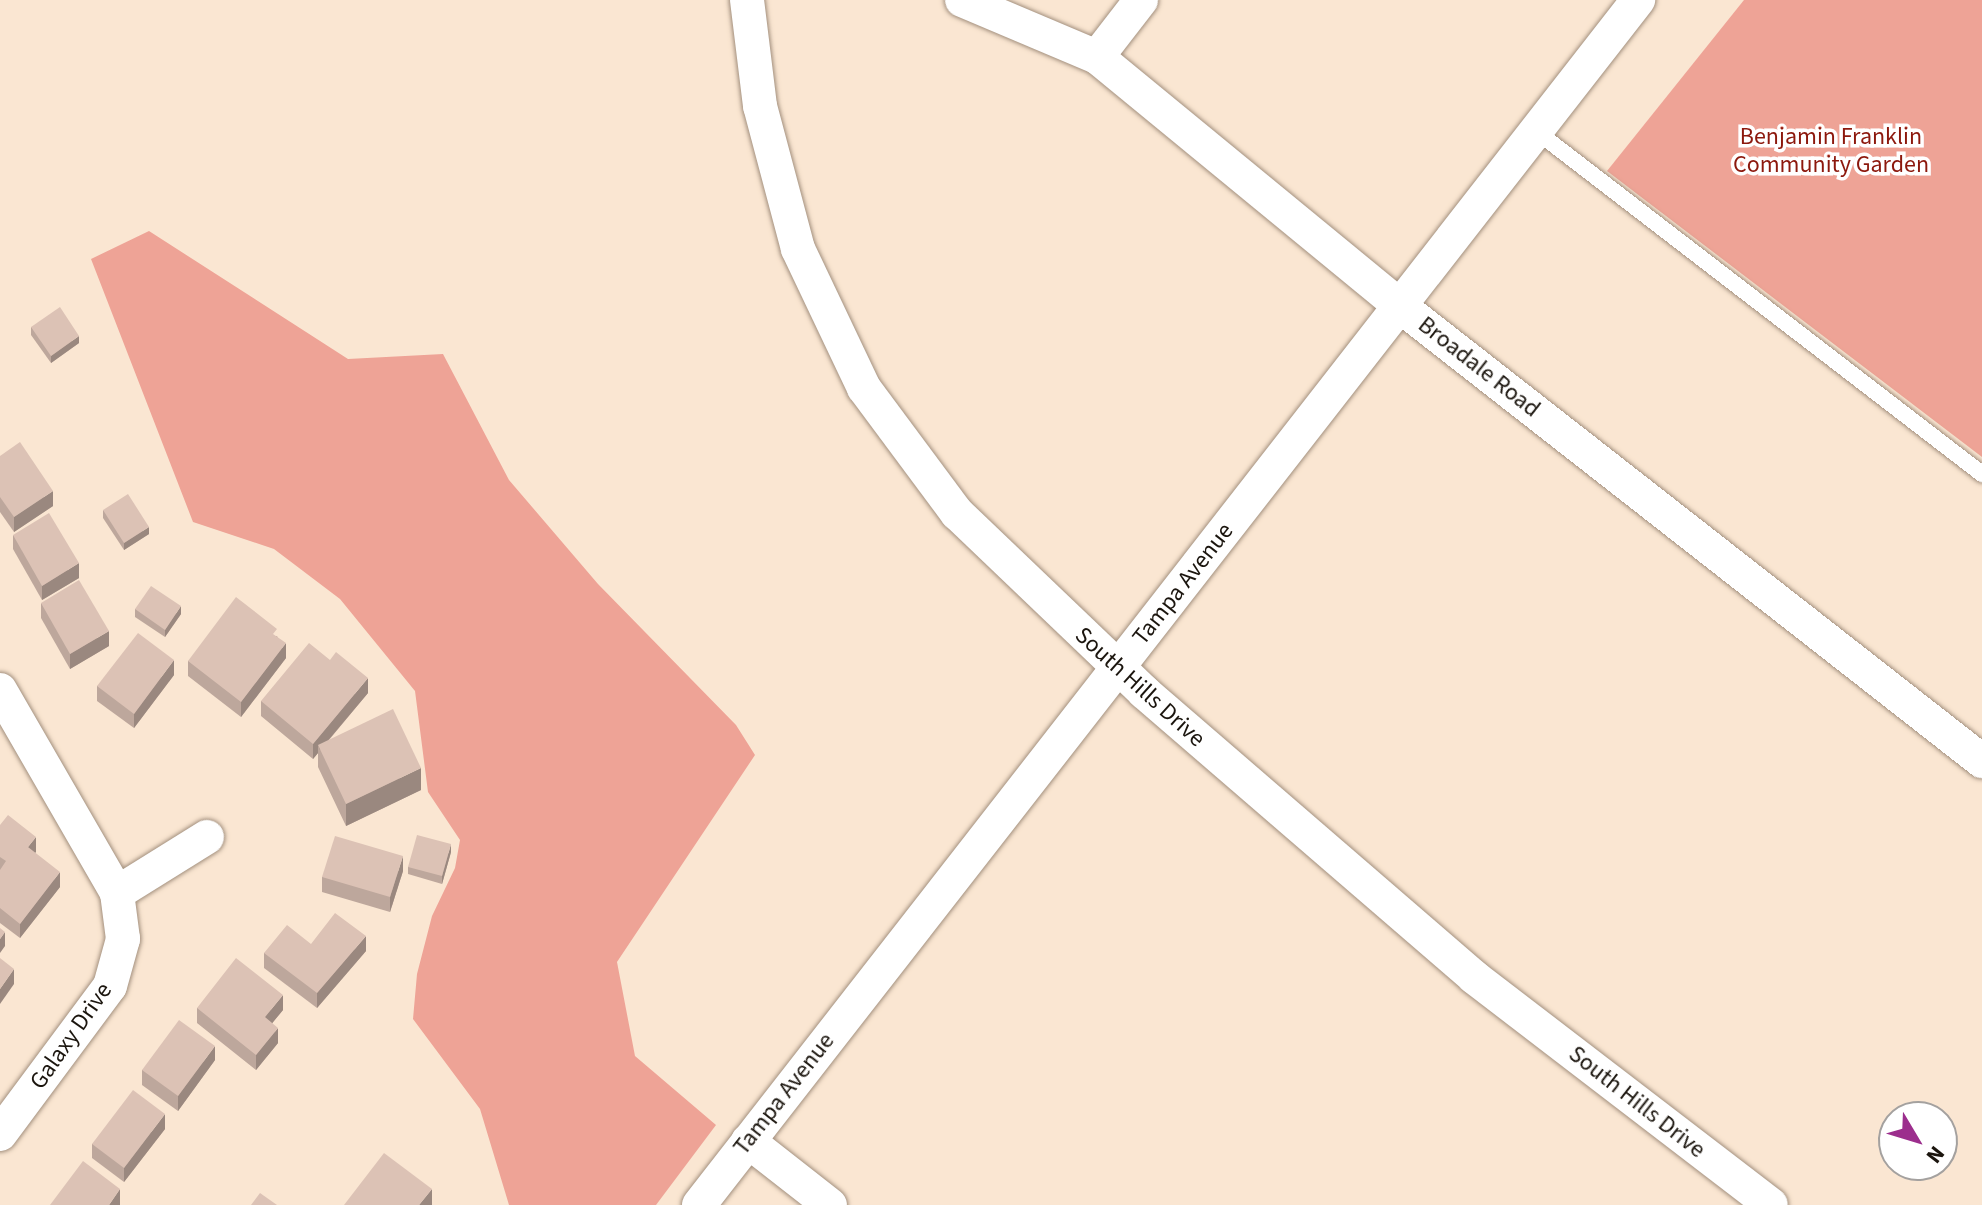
<!DOCTYPE html>
<html>
<head>
<meta charset="utf-8">
<style>
  body { margin:0 }
  #map { position:relative; width:1982px; height:1205px; overflow:hidden; background:#fae6d2; font-family:"Source Sans 3",sans-serif }
  div>[style] { position:absolute }
  .green>* { inset:0; background:#eea396 }
  .roads { filter:drop-shadow(0 0 2px #a3907e) drop-shadow(0 0 2px #a3907e) }
  .lane>* { height:16px; margin:-8px; padding:0 8px; transform-origin:8px; border-radius:8px; background:#fff }
  .street>* { height:34px; margin:-17px; padding:0 17px; transform-origin:17px; border-radius:17px; background:#fff }
  .wall>* { inset:0; background:#bda79c }
  .shaded-wall>* { inset:0; background:#9a887f }
  .building>* { inset:0; background:#dcc2b5 }
  span { translate:-50% -50%; white-space:nowrap; text-align:center; line-height:1.15; -webkit-text-stroke:7px #fff; paint-order:stroke }
  .park-label { font-size:24px; color:#8c180d }
  .street-label { font-size:24px; color:#1b150e }
  .north { position:absolute; left:1878px; top:1101px; width:80px; height:80px; box-sizing:border-box; background:#fff; border:2px solid #a4a19f; border-radius:50%; rotate:128deg; font-size:22px; font-weight:700; line-height:32px; text-align:center; color:#1b150e }
  .north::after { content:''; display:block; margin:auto; width:28px; height:36px; background:#9c2e8d; clip-path:polygon(50% 0,100% 100%,50% 72%,0 100%) }
</style>
</head>
<body>
<div id="map">
  <div class="green">
    <i style="clip-path:polygon(1744px 0,1982px 0,1982px 457px,1607px 171px)"></i>
    <i style="clip-path:polygon(149px 231px,348px 359px,443px 354px,509px 480px,598px 584px,736px 725px,755px 755px,617px 962px,635px 1056px,716px 1125px,656px 1205px,509px 1205px,480px 1109px,413px 1019px,417px 974px,432px 916px,455px 868px,460px 840px,428px 792px,415px 691px,340px 599px,274px 549px,193px 522px,91px 259px)"></i>
  </div>
  <div class="roads">
    <div class="lane">
      <i style="left:1536px;top:131px;width:563px;rotate:37.56deg"></i>
    </div>
    <div class="street">
      <i style="left:747px;top:0;width:107px;rotate:83deg"></i>
      <i style="left:760px;top:106px;width:148px;rotate:75.1deg"></i>
      <i style="left:798px;top:249px;width:154px;rotate:64.6deg"></i>
      <i style="left:864px;top:388px;width:156px;rotate:53.4deg"></i>
      <i style="left:957px;top:513px;width:259px;rotate:43.7deg"></i>
      <i style="left:1144px;top:692px;width:436px;rotate:40.8deg"></i>
      <i style="left:1474px;top:977px;width:374px;rotate:37.5deg"></i>
      <i style="left:962px;top:0;width:147px;rotate:22.9deg"></i>
      <i style="left:1097px;top:57px;width:392px;rotate:39.4deg"></i>
      <i style="left:1400px;top:306px;width:739px;rotate:38.02deg"></i>
      <i style="left:1097px;top:57px;width:72px;rotate:-52.3deg"></i>
      <i style="left:0;top:690px;width:234px;rotate:60deg"></i>
      <i style="left:0;top:1134px;width:184px;rotate:-53.4deg"></i>
      <i style="left:110px;top:986px;width:49px;rotate:-74.5deg"></i>
      <i style="left:123px;top:939px;width:46px;rotate:-97.4deg"></i>
      <i style="left:117px;top:893px;width:106px;rotate:-31.9deg"></i>
      <i style="left:748px;top:1141px;width:104px;rotate:38deg"></i>
      <i style="left:699px;top:1205px;width:1528px;rotate:-52.07deg"></i>
    </div>
  </div>
  <div class="wall">
    <i style="clip-path:polygon(31px 327px,79px 343px,51px 363px,31px 335px)"></i>
    <i style="clip-path:polygon(0 456px,53px 506px,14px 532px,0 512px)"></i>
    <i style="clip-path:polygon(103px 510px,149px 534px,124px 550px,103px 518px)"></i>
    <i style="clip-path:polygon(13px 535px,79px 578px,42px 600px,13px 549px)"></i>
    <i style="clip-path:polygon(41px 603px,109px 646px,70px 669px,41px 618px)"></i>
    <i style="clip-path:polygon(135px 609px,181px 614px,165px 637px,135px 617px)"></i>
    <i style="clip-path:polygon(277px 636px,286px 658px,241px 717px,188px 676px,188px 661px)"></i>
    <i style="clip-path:polygon(174px 675px,134px 728px,97px 701px,97px 686px)"></i>
    <i style="clip-path:polygon(368px 693px,329px 740px,421px 790px,346px 826px,318px 767px,318px 753px,313px 759px,261px 716px,261px 701px)"></i>
    <i style="clip-path:polygon(0 825px,35px 853px,60px 887px,20px 938px,0 923px)"></i>
    <i style="clip-path:polygon(451px 852px,442px 884px,408px 874px,408px 867px)"></i>
    <i style="clip-path:polygon(403px 871px,390px 912px,322px 892px,322px 877px)"></i>
    <i style="clip-path:polygon(311px 944px,366px 951px,317px 1008px,264px 968px,264px 953px)"></i>
    <i style="clip-path:polygon(197px 1008px,283px 1010px,272px 1023px,278px 1043px,256px 1070px,197px 1023px)"></i>
    <i style="clip-path:polygon(215px 1060px,178px 1111px,142px 1085px,142px 1070px)"></i>
    <i style="clip-path:polygon(165px 1129px,124px 1182px,92px 1158px,92px 1144px)"></i>
  </div>
  <div class="shaded-wall">
    <i style="clip-path:polygon(79px 336px,79px 343px,51px 363px,51px 356px)"></i>
    <i style="clip-path:polygon(53px 491px,53px 506px,14px 532px,14px 517px)"></i>
    <i style="clip-path:polygon(149px 527px,149px 534px,124px 550px,124px 543px)"></i>
    <i style="clip-path:polygon(79px 563px,79px 578px,42px 600px,42px 586px)"></i>
    <i style="clip-path:polygon(181px 606px,181px 614px,165px 637px,165px 630px)"></i>
    <i style="clip-path:polygon(109px 631px,109px 646px,70px 669px,70px 654px)"></i>
    <i style="clip-path:polygon(286px 643px,286px 658px,241px 717px,241px 702px)"></i>
    <i style="clip-path:polygon(174px 660px,174px 675px,134px 728px,134px 714px)"></i>
    <i style="clip-path:polygon(368px 678px,368px 693px,320px 750px,318px 745px,318px 753px,313px 759px,313px 744px)"></i>
    <i style="clip-path:polygon(421px 768px,421px 790px,346px 826px,346px 804px)"></i>
    <i style="clip-path:polygon(36px 837px,36px 852px,28px 862px,28px 847px)"></i>
    <i style="clip-path:polygon(451px 844px,451px 852px,442px 884px,442px 876px)"></i>
    <i style="clip-path:polygon(403px 856px,403px 871px,390px 912px,390px 897px)"></i>
    <i style="clip-path:polygon(60px 872px,60px 887px,20px 938px,20px 924px)"></i>
    <i style="clip-path:polygon(5px 932px,5px 946px,0 953px,0 939px)"></i>
    <i style="clip-path:polygon(366px 936px,366px 951px,317px 1008px,317px 993px)"></i>
    <i style="clip-path:polygon(14px 969px,14px 984px,0 1004px,0 989px)"></i>
    <i style="clip-path:polygon(283px 995px,283px 1010px,265px 1032px,265px 1017px)"></i>
    <i style="clip-path:polygon(278px 1028px,278px 1043px,256px 1070px,256px 1055px)"></i>
    <i style="clip-path:polygon(215px 1046px,215px 1060px,178px 1111px,178px 1096px)"></i>
    <i style="clip-path:polygon(165px 1114px,165px 1129px,124px 1182px,124px 1168px)"></i>
    <i style="clip-path:polygon(120px 1189px,120px 1205px,109px 1205px)"></i>
    <i style="clip-path:polygon(432px 1189px,432px 1205px,419px 1205px)"></i>
  </div>
  <div class="building">
    <i style="clip-path:polygon(60px 307px,79px 336px,51px 356px,31px 327px)"></i>
    <i style="clip-path:polygon(20px 442px,53px 491px,14px 517px,0 497px,0 456px)"></i>
    <i style="clip-path:polygon(128px 494px,149px 527px,124px 543px,103px 510px)"></i>
    <i style="clip-path:polygon(49px 513px,79px 563px,42px 586px,13px 535px)"></i>
    <i style="clip-path:polygon(79px 580px,109px 631px,70px 654px,41px 603px)"></i>
    <i style="clip-path:polygon(151px 586px,181px 606px,165px 630px,135px 609px)"></i>
    <i style="clip-path:polygon(236px 597px,277px 629px,273px 634px,286px 643px,241px 702px,188px 661px)"></i>
    <i style="clip-path:polygon(138px 633px,174px 660px,134px 714px,97px 686px)"></i>
    <i style="clip-path:polygon(309px 643px,330px 660px,336px 652px,368px 678px,313px 744px,261px 701px)"></i>
    <i style="clip-path:polygon(393px 709px,421px 768px,346px 804px,318px 745px)"></i>
    <i style="clip-path:polygon(8px 815px,36px 837px,28px 847px,60px 872px,20px 924px,0 908px,0 870px,6px 861px,0 857px,0 825px)"></i>
    <i style="clip-path:polygon(417px 835px,451px 844px,442px 876px,408px 867px)"></i>
    <i style="clip-path:polygon(335px 836px,403px 856px,390px 897px,322px 877px)"></i>
    <i style="clip-path:polygon(335px 913px,366px 936px,317px 993px,264px 953px,287px 925px,311px 944px)"></i>
    <i style="clip-path:polygon(0 928px,5px 932px,0 939px)"></i>
    <i style="clip-path:polygon(0 958px,14px 969px,0 989px)"></i>
    <i style="clip-path:polygon(236px 958px,283px 995px,265px 1017px,278px 1028px,256px 1055px,197px 1008px)"></i>
    <i style="clip-path:polygon(179px 1020px,215px 1046px,178px 1096px,142px 1070px)"></i>
    <i style="clip-path:polygon(133px 1090px,165px 1114px,124px 1168px,92px 1144px)"></i>
    <i style="clip-path:polygon(384px 1153px,432px 1189px,419px 1205px,344px 1205px)"></i>
    <i style="clip-path:polygon(83px 1161px,120px 1189px,109px 1205px,50px 1205px)"></i>
    <i style="clip-path:polygon(260px 1193px,277px 1205px,251px 1205px)"></i>
  </div>
  <div class="park-label">
    <span style="left:1831px;top:151px">Benjamin Franklin<br>Community Garden</span>
  </div>
  <div class="street-label">
    <span style="left:1479px;top:367px;rotate:38deg">Broadale Road</span>
    <span style="left:1183px;top:584px;rotate:-52deg">Tampa Avenue</span>
    <span style="left:1140px;top:687px;rotate:42deg">South Hills Drive</span>
    <span style="left:71px;top:1036px;rotate:-55deg">Galaxy Drive</span>
    <span style="left:784px;top:1094px;rotate:-52deg">Tampa Avenue</span>
    <span style="left:1637px;top:1102px;rotate:38deg">South Hills Drive</span>
  </div>
  <div class="north">N</div>
</div>
</body>
</html>
